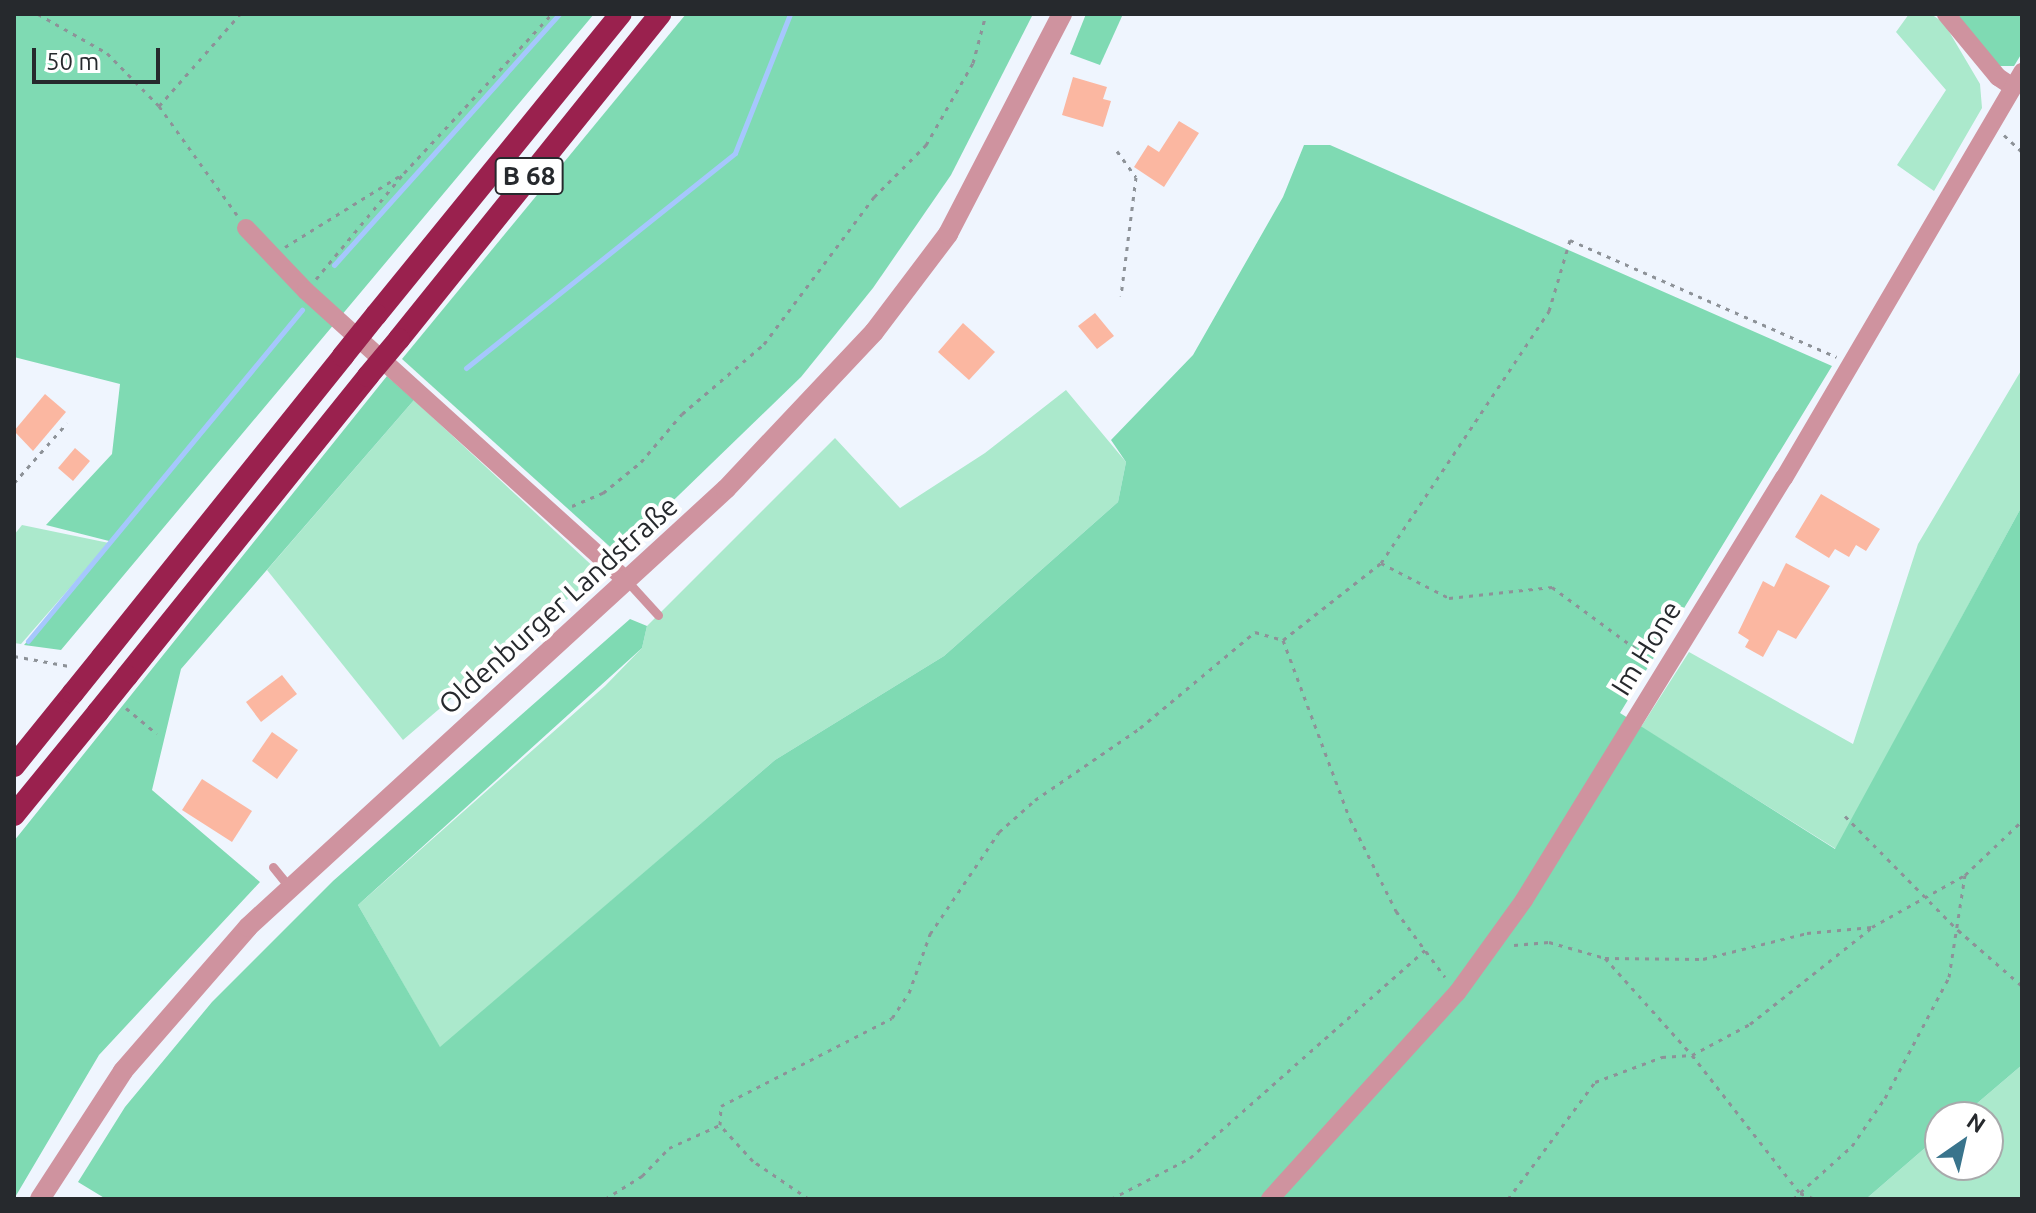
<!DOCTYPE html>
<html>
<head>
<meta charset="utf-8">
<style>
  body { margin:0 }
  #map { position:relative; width:2036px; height:1213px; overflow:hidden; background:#eff5fe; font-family:Ubuntu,sans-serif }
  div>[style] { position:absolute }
  .green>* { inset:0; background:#abe9cc }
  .forest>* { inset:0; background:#7fdab3 }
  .stream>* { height:5px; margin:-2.5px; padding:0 2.5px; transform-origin:2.5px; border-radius:2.5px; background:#a6c7fd }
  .building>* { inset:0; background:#fbb7a1 }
  .path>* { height:3px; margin-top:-1.5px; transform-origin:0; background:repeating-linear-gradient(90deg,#8d9298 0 4px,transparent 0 10px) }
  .service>* { height:9px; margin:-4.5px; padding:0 4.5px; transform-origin:4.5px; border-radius:4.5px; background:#cf939f }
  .minor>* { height:18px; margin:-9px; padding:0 9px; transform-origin:9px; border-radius:9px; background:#cf939f }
  .tertiary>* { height:20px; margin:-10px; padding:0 10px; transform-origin:10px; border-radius:10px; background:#cf939f }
  .trunk>* { height:22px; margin:-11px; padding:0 11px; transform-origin:11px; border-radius:11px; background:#9a214e }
  .trunk-bridge>* { height:22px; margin:-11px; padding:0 11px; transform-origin:11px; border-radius:11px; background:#9a214e }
  span { translate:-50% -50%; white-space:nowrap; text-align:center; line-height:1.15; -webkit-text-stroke:8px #fff; paint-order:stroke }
  .shield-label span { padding:2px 6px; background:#fff; border:2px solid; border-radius:6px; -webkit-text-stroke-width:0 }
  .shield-label { font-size:26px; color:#26292d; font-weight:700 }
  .street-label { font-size:28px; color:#26292d }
  .frame { position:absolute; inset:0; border:16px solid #26292d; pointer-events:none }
  .north { position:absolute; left:1924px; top:1101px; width:80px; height:80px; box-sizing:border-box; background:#fff; border:2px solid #a8a9ab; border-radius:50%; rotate:34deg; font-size:22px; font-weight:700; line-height:32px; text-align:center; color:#26292d }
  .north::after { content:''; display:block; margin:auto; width:28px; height:36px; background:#39748c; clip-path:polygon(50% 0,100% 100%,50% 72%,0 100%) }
  .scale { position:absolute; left:32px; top:48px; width:128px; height:36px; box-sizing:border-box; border:4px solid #26292d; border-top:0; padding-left:10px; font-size:24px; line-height:28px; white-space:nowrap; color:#26292d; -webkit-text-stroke:6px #fff; paint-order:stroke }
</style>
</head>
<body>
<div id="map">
  <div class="green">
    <i style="clip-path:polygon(1909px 14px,1931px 14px,1944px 23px,1980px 84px,1982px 108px,1934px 191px,1897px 165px,1946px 90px,1896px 32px)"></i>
    <i style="clip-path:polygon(2022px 369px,2022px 506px,1836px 849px,1641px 727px,1689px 652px,1853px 744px,1918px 544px)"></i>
    <i style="clip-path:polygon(1066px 390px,1126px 462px,1118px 502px,944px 656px,775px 760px,440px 1048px,358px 905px,605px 686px,642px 648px,647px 626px,835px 438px,900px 508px,985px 453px)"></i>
    <i style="clip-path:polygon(414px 400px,599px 572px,403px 740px,267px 570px)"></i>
    <i style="clip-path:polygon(22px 525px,109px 543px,21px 644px,14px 643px,14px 535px)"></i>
    <i style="clip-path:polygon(2022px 1065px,2022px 1199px,1866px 1199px,1940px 1135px,1940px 1165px,1988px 1165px,1988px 1117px,1961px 1117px)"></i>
  </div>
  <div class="forest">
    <i style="clip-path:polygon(14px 14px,594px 14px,61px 650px,24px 645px,113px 542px,46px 525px,112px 454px,120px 384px,14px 357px)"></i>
    <i style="clip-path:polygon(686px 14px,1033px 14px,951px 175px,873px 288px,801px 377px,618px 554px,402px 359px)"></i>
    <i style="clip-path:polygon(1086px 14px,1123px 14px,1100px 65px,1070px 54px)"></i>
    <i style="clip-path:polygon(1957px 14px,2022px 14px,2022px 53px,2014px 66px,1998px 66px)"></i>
    <i style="clip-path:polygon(1304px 145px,1330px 145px,1832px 366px,1620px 713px,1835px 849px,2022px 506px,2022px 1065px,1961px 1117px,1940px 1117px,1940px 1135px,1866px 1199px,106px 1199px,78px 1182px,125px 1107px,212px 1002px,333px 881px,630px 619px,647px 626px,642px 648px,358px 905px,440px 1047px,775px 760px,944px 656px,1118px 502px,1126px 462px,1111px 440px,1193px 355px,1283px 197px)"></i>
    <i style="clip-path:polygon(387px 376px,414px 400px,181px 669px,152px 790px,260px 882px,99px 1055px,14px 1199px,14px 841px)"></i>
  </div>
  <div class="stream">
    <i style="left:334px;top:265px;width:337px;rotate:-48.1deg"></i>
    <i style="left:466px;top:368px;width:344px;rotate:-38.6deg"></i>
    <i style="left:735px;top:153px;width:149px;rotate:-68.4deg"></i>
    <i style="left:28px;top:641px;width:430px;rotate:-50.4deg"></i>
  </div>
  <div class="building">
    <i style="clip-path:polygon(1073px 77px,1107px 87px,1103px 99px,1111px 101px,1103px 127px,1062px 115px)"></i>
    <i style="clip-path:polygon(1179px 121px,1199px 133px,1164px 187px,1134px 167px,1148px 145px,1159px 152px)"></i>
    <i style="clip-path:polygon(1095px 313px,1114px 336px,1097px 349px,1078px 326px)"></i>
    <i style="clip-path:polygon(963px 323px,995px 352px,969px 380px,938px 352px)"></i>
    <i style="clip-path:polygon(45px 394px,66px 412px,33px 451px,14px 431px)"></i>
    <i style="clip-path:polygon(75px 448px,90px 461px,73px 481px,58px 468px)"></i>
    <i style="clip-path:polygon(1821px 494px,1880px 529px,1866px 551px,1856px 545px,1849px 557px,1835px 549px,1829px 558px,1795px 537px)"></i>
    <i style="clip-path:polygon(1786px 563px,1830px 586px,1796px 639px,1778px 630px,1763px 657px,1745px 647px,1749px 640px,1738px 633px,1763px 581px,1774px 587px)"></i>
    <i style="clip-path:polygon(282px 675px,297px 694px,261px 722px,246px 702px)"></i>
    <i style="clip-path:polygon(272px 732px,298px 750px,277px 779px,252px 761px)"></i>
    <i style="clip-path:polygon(202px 779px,252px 811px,232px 842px,182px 810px)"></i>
  </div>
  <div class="path">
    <i style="left:38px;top:14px;width:79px;rotate:29.5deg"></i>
    <i style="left:107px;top:53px;width:74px;rotate:45.5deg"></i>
    <i style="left:159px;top:106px;width:134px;rotate:54.4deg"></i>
    <i style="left:159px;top:106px;width:123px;rotate:-48.6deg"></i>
    <i style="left:2004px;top:135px;width:25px;rotate:43deg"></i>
    <i style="left:1117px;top:151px;width:32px;rotate:54deg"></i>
    <i style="left:1136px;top:177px;width:120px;rotate:97.2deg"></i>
    <i style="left:285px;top:247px;width:137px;rotate:-31.8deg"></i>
    <i style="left:316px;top:279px;width:138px;rotate:-50.3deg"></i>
    <i style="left:404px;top:173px;width:217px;rotate:-47.1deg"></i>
    <i style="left:14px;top:483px;width:80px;rotate:-48.5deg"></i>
    <i style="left:572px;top:506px;width:34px;rotate:-23deg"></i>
    <i style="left:603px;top:493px;width:49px;rotate:-39.2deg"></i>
    <i style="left:641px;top:462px;width:63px;rotate:-49.5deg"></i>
    <i style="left:682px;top:414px;width:108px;rotate:-40.5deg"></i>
    <i style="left:764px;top:344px;width:184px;rotate:-53.2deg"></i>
    <i style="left:874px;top:197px;width:74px;rotate:-45deg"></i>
    <i style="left:926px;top:145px;width:95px;rotate:-60.2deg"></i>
    <i style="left:973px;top:63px;width:51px;rotate:-75.1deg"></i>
    <i style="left:1381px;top:563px;width:303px;rotate:-56.3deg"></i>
    <i style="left:1549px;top:311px;width:74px;rotate:-73.5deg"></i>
    <i style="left:1570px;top:240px;width:291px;rotate:23.7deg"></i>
    <i style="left:1283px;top:640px;width:125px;rotate:-38.2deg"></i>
    <i style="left:1381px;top:563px;width:76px;rotate:27.2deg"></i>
    <i style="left:1449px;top:598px;width:104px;rotate:-6.1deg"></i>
    <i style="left:1552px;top:587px;width:123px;rotate:36.4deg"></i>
    <i style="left:14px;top:656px;width:56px;rotate:10.3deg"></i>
    <i style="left:126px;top:708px;width:40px;rotate:40deg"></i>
    <i style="left:1845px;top:816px;width:161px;rotate:45.3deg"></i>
    <i style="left:1958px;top:930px;width:85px;rotate:41.2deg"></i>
    <i style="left:1514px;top:945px;width:35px;rotate:-5deg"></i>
    <i style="left:1549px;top:942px;width:58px;rotate:15.9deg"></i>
    <i style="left:1605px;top:958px;width:98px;rotate:0.6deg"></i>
    <i style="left:1703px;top:959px;width:107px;rotate:-14deg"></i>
    <i style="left:1807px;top:933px;width:65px;rotate:-5.3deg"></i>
    <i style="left:1872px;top:927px;width:107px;rotate:-29.2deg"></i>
    <i style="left:1605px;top:958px;width:130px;rotate:48.1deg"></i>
    <i style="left:1692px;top:1055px;width:175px;rotate:52deg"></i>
    <i style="left:1800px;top:1193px;width:16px;rotate:22deg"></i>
    <i style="left:605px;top:1199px;width:44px;rotate:-31.9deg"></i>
    <i style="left:642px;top:1176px;width:39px;rotate:-46deg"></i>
    <i style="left:669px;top:1148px;width:56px;rotate:-24.3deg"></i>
    <i style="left:809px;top:1199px;width:68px;rotate:-145.8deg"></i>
    <i style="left:753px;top:1161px;width:49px;rotate:-132.5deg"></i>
    <i style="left:720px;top:1125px;width:19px;rotate:-87deg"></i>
    <i style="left:721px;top:1106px;width:192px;rotate:-27.2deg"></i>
    <i style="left:892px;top:1018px;width:30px;rotate:-56deg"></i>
    <i style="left:909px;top:993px;width:63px;rotate:-70.4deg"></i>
    <i style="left:930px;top:934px;width:123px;rotate:-55.9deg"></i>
    <i style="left:999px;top:832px;width:48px;rotate:-41.6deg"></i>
    <i style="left:1035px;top:800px;width:127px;rotate:-34.4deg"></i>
    <i style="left:1140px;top:728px;width:150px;rotate:-39.9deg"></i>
    <i style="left:1255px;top:632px;width:29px;rotate:16deg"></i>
    <i style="left:1283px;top:640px;width:191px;rotate:69.5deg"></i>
    <i style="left:1350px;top:819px;width:103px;rotate:63.4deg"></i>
    <i style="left:1396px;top:911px;width:82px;rotate:53.4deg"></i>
    <i style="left:1111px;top:1199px;width:89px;rotate:-27.4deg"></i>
    <i style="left:1190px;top:1158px;width:314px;rotate:-41.5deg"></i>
    <i style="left:1508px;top:1199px;width:146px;rotate:-53.4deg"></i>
    <i style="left:1595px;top:1082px;width:72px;rotate:-20.5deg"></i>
    <i style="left:1662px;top:1057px;width:30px;rotate:-4deg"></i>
    <i style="left:1692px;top:1055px;width:66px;rotate:-28.1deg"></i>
    <i style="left:1750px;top:1024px;width:154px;rotate:-38.4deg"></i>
    <i style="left:1793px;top:1199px;width:79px;rotate:-41.9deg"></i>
    <i style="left:1852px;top:1146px;width:58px;rotate:-55.5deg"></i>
    <i style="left:1885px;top:1098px;width:137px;rotate:-62.1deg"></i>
    <i style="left:1949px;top:977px;width:103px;rotate:-81.1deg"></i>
    <i style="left:1965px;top:875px;width:79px;rotate:-43.5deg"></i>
  </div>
  <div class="service">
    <i style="left:627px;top:581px;width:46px;rotate:47.6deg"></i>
    <i style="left:273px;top:867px;width:26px;rotate:51deg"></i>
  </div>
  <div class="minor">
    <i style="left:1946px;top:14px;width:82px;rotate:50.5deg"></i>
    <i style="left:1998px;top:77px;width:18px;rotate:34deg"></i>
    <i style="left:246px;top:228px;width:87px;rotate:46.4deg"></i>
    <i style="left:306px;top:291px;width:433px;rotate:42.1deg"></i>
    <i style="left:1270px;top:1199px;width:278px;rotate:-47.8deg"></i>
    <i style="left:1457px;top:993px;width:115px;rotate:-54.2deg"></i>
    <i style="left:1524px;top:900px;width:496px;rotate:-58.4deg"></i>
    <i style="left:1784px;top:478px;width:471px;rotate:-59.6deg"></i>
  </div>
  <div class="tertiary">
    <i style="left:40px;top:1199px;width:153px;rotate:-57deg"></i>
    <i style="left:123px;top:1071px;width:191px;rotate:-49deg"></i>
    <i style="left:248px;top:927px;width:648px;rotate:-42.5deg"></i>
    <i style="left:726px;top:489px;width:216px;rotate:-46.7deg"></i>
    <i style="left:874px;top:332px;width:123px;rotate:-52.9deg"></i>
    <i style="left:948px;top:234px;width:248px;rotate:-62.6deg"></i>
  </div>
  <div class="trunk">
    <i style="left:376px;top:315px;width:388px;rotate:-50.9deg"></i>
    <i style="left:399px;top:339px;width:417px;rotate:-51.2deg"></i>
    <i style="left:102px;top:657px;width:386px;rotate:-51.3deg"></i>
    <i style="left:127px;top:676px;width:385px;rotate:-51.2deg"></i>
    <i style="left:14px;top:766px;width:94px;rotate:-51.1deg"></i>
    <i style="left:14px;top:815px;width:133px;rotate:-50.8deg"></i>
  </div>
  <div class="trunk-bridge">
    <i style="left:343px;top:356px;width:53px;rotate:-51.2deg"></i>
    <i style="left:368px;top:376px;width:48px;rotate:-50deg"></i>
    <i style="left:73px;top:693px;width:46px;rotate:-51.1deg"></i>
    <i style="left:98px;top:712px;width:46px;rotate:-51.1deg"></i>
  </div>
  <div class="shield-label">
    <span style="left:529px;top:176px">B 68</span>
  </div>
  <div class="street-label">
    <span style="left:558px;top:605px;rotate:-42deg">Oldenburger Landstraße</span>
    <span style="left:1646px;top:648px;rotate:-58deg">Im Hone</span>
  </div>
  <div class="frame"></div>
  <div class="north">N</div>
  <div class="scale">50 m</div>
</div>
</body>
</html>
